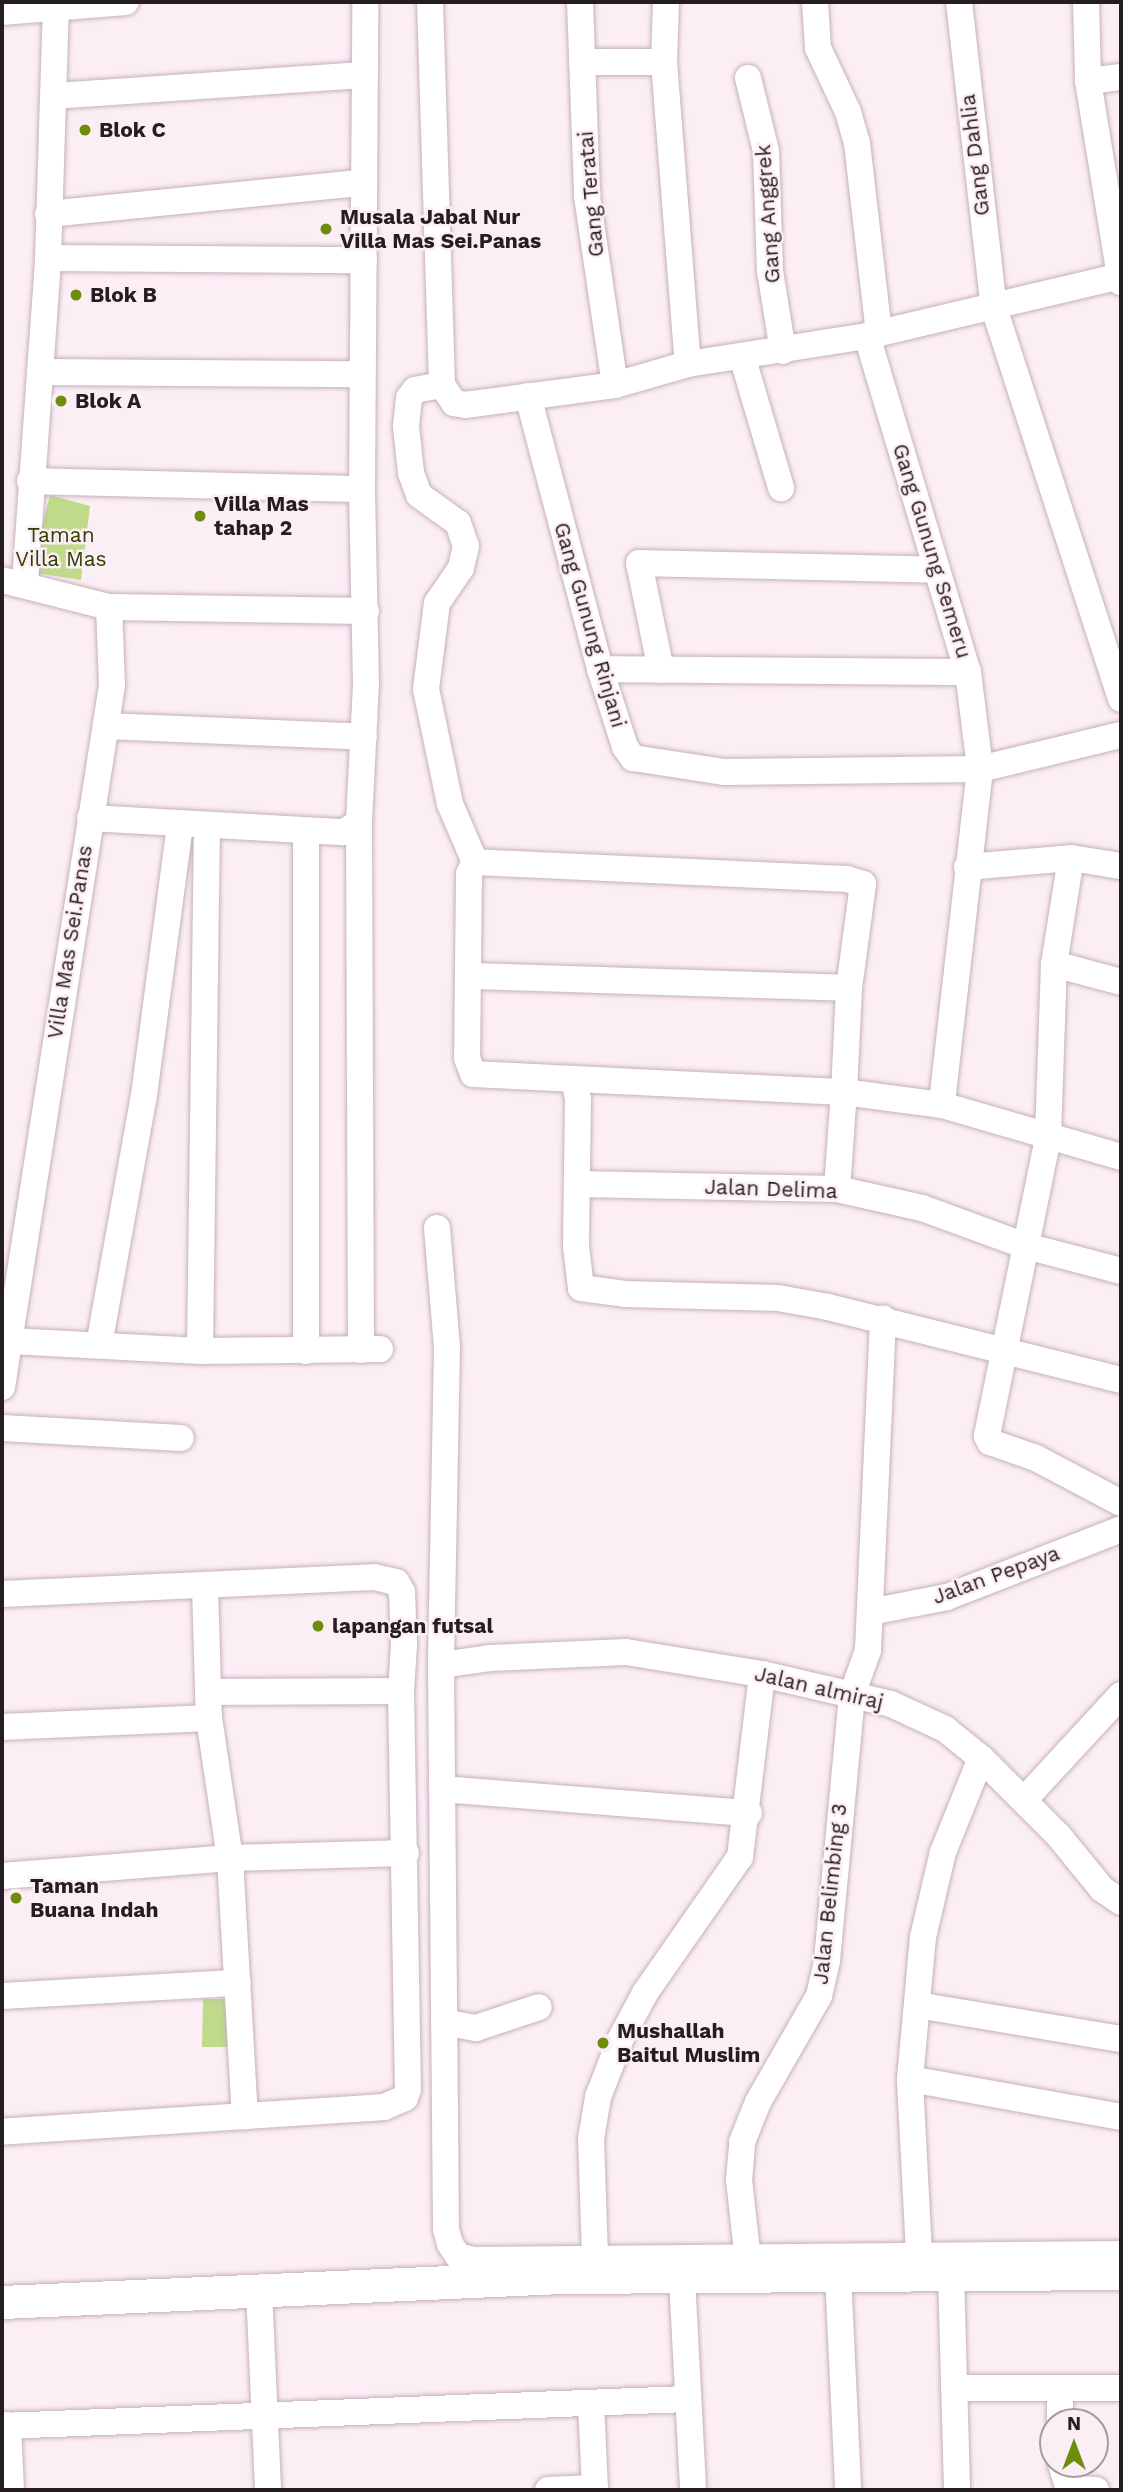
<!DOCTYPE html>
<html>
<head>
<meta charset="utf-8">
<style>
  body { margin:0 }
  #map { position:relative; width:1123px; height:2492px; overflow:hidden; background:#fceef5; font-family:"Work Sans",sans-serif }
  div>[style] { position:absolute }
  .green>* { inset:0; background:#bfda89 }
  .roads { filter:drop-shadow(0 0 2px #c6b0bc) drop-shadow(0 0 2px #c6b0bc) }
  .minor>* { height:26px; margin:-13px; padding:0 13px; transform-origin:13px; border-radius:13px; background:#fff }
  .tertiary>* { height:33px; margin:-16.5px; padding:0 16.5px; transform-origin:16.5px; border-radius:16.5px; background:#fff }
  .dots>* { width:19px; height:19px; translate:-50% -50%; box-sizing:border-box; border:4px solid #fceef5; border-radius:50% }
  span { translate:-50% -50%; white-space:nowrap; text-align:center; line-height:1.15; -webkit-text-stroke:5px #fceef5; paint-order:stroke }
  .poi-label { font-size:21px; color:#251d22; font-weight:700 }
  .left { translate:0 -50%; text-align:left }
  .street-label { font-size:21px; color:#251d22 }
  .park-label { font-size:21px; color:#304000 }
  .frame { position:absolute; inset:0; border:4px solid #251d22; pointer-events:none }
  .north { position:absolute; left:1039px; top:2408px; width:70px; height:70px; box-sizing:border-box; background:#fceef5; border:2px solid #a69aa1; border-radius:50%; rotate:0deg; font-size:19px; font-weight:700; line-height:28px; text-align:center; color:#251d22 }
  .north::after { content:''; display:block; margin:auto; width:24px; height:32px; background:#6e8d0d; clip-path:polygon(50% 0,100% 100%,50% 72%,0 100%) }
</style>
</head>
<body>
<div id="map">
  <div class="green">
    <i style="clip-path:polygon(50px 495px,90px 506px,81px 580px,30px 572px)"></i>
    <i style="clip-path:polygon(203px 1999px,236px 1999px,236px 2047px,202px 2047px)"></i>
  </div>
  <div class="roads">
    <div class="minor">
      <i style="left:430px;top:2px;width:383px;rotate:88.2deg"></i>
      <i style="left:442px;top:385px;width:22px;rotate:56deg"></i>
      <i style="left:454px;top:403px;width:11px;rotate:10deg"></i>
      <i style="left:465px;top:405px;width:151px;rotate:-7.6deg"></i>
      <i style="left:615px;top:385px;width:76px;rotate:-16deg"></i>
      <i style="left:688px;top:364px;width:181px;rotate:-8.9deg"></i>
      <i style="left:867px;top:336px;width:261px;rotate:-13.3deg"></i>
      <i style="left:580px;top:2px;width:194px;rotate:87.9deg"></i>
      <i style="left:587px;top:196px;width:191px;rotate:81.6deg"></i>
      <i style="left:666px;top:2px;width:60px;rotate:91.9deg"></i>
      <i style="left:664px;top:62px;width:303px;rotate:85.5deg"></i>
      <i style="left:815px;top:2px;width:46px;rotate:86.3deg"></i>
      <i style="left:818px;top:48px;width:71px;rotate:64.9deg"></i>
      <i style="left:848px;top:112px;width:32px;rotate:74deg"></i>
      <i style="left:857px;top:143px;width:192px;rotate:83.4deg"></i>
      <i style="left:959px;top:2px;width:308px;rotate:83.5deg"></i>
      <i style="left:994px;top:308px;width:411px;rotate:72deg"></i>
      <i style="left:1086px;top:2px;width:79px;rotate:88.5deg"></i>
      <i style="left:1088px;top:81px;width:204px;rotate:80.7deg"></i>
      <i style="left:2px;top:12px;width:124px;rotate:-4.6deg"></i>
      <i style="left:582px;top:62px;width:82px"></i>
      <i style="left:748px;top:78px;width:75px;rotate:76.1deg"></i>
      <i style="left:766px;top:151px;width:120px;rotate:88.1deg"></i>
      <i style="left:770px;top:271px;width:81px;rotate:80.8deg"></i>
      <i style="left:1088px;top:81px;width:33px;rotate:-7deg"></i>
      <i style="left:55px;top:96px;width:310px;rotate:-3.9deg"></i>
      <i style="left:48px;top:214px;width:315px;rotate:-5.7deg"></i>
      <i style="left:48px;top:258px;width:316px;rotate:0.4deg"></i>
      <i style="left:867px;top:336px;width:351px;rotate:73.3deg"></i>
      <i style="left:968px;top:672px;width:98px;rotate:82.9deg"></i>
      <i style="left:980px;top:769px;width:338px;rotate:96.5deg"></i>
      <i style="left:742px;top:356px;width:138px;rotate:73.5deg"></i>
      <i style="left:40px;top:372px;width:322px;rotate:0.4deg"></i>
      <i style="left:442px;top:385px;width:27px;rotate:170deg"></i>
      <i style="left:415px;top:390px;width:10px;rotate:127deg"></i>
      <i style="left:409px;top:398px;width:28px;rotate:96deg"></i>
      <i style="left:406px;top:426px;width:47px;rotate:83.9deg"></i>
      <i style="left:411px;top:473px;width:23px;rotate:70deg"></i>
      <i style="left:419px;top:495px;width:48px;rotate:35.7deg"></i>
      <i style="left:458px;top:523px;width:24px;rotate:71deg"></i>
      <i style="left:466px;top:546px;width:23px;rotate:103deg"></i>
      <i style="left:461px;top:568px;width:42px;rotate:124.4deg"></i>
      <i style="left:437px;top:603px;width:87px;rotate:97.3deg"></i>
      <i style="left:426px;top:689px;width:117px;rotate:78.2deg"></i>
      <i style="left:450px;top:804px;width:63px;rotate:66.7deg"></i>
      <i style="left:528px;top:396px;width:282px;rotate:75.2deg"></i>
      <i style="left:600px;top:669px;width:82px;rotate:72.2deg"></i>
      <i style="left:625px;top:747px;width:14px;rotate:54deg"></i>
      <i style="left:633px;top:758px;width:93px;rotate:8.7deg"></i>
      <i style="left:725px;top:772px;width:255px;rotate:-0.7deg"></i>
      <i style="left:980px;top:769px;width:145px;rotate:-13.6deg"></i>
      <i style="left:30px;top:481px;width:332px;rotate:1.4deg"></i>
      <i style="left:2px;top:580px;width:110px;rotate:14.2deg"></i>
      <i style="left:109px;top:607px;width:257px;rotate:0.9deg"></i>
      <i style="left:25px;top:582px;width:325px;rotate:-85.9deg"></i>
      <i style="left:48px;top:258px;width:248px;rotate:-88.2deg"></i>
      <i style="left:600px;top:669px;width:368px;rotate:0.5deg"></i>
      <i style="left:661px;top:670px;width:109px;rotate:-101.6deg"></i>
      <i style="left:639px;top:563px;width:298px;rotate:1.3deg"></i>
      <i style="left:106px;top:726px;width:258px;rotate:2.4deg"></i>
      <i style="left:90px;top:818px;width:254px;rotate:3.2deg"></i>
      <i style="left:344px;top:832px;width:18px;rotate:-34deg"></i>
      <i style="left:306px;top:830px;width:521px;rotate:90deg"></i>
      <i style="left:1071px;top:858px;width:107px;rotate:99.1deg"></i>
      <i style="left:1054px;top:964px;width:174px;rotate:92deg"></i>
      <i style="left:1048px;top:1138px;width:304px;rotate:101.6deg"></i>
      <i style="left:987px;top:1436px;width:7px;rotate:63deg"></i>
      <i style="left:990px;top:1442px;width:49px;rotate:19.2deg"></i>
      <i style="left:1036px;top:1458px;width:96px;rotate:27.9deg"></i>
      <i style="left:967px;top:867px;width:104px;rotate:-4.9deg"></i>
      <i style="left:1071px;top:858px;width:51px;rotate:9.1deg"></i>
      <i style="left:1054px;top:964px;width:69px;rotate:15deg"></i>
      <i style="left:470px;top:976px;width:379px;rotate:1.8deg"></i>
      <i style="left:574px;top:1080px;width:19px;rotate:78deg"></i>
      <i style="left:578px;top:1099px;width:147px;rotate:90.8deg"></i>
      <i style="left:576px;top:1246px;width:42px;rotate:83.2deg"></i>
      <i style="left:581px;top:1288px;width:44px;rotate:7.8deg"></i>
      <i style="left:625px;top:1294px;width:153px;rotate:1.5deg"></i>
      <i style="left:778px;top:1298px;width:51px;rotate:10.2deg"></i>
      <i style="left:828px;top:1307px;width:302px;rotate:14deg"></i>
      <i style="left:577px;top:1184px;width:260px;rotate:1.1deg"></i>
      <i style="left:837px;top:1189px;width:87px;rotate:12.6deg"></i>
      <i style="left:922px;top:1208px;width:111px;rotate:20.1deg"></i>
      <i style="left:1026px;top:1246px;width:98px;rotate:14.7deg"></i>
      <i style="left:837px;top:1189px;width:97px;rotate:-85.9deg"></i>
      <i style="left:844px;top:1092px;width:104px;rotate:-87.2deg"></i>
      <i style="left:849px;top:988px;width:105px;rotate:-82.3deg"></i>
      <i style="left:863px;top:884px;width:17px;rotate:-163deg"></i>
      <i style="left:847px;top:879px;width:372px;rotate:-177.4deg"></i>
      <i style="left:475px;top:862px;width:13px;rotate:117deg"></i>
      <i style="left:469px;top:874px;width:184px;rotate:90.6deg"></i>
      <i style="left:467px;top:1058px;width:17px;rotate:69deg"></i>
      <i style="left:473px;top:1074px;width:371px;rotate:2.8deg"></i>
      <i style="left:844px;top:1092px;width:99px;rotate:7.6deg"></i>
      <i style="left:942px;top:1105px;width:186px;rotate:16.2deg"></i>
      <i style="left:437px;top:1228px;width:119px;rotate:85.2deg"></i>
      <i style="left:447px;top:1347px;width:318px;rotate:91.1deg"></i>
      <i style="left:441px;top:1665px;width:564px;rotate:89.49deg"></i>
      <i style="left:446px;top:2229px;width:16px;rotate:75deg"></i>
      <i style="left:450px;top:2244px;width:14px;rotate:56deg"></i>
      <i style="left:458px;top:2256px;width:16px;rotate:14deg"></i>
      <i style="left:474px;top:2260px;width:647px;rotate:-0.53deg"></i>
      <i style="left:10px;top:1341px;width:190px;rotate:3deg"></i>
      <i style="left:200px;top:1351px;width:180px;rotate:-0.6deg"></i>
      <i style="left:99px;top:1345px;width:254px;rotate:-79.8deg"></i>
      <i style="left:144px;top:1095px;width:273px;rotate:-82.4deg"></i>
      <i style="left:361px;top:1350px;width:528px;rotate:-90.22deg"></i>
      <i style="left:359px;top:822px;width:139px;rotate:-87.1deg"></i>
      <i style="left:366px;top:683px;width:194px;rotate:-91.2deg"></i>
      <i style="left:362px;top:489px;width:487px;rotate:-89.6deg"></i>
      <i style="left:200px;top:1351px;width:526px;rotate:-89.24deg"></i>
      <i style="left:2px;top:1387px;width:711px;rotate:-81.09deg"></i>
      <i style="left:112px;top:685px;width:78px;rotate:-92.2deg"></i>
      <i style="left:2px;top:1428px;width:179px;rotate:3.2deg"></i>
      <i style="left:205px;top:1587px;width:131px;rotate:88.3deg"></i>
      <i style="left:209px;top:1718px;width:142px;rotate:81.5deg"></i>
      <i style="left:230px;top:1858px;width:259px;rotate:86.7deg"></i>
      <i style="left:2px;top:1594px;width:372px;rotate:-2.6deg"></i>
      <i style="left:374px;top:1577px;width:23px;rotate:13deg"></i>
      <i style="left:396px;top:1582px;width:12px;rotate:59deg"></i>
      <i style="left:402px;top:1592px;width:53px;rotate:87.8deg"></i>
      <i style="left:404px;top:1645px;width:46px;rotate:93.7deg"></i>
      <i style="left:401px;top:1691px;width:398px;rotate:89deg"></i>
      <i style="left:408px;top:2089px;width:9px;rotate:108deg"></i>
      <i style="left:405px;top:2098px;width:23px;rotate:157deg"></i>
      <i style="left:384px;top:2107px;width:383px;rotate:176.3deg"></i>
      <i style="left:870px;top:1612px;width:78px;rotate:-11deg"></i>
      <i style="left:947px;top:1597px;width:187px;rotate:-21.3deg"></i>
      <i style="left:441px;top:1665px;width:49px;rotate:-8.1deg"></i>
      <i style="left:490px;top:1658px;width:136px;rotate:-2.5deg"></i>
      <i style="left:626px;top:1652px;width:138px;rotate:9.2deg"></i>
      <i style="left:762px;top:1674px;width:132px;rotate:13.1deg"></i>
      <i style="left:891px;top:1704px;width:60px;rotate:24.8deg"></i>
      <i style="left:945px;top:1729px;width:46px;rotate:38.9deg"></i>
      <i style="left:981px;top:1758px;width:109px;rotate:45deg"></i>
      <i style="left:1058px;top:1835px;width:70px;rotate:50.8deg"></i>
      <i style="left:1102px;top:1889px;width:23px;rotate:34deg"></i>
      <i style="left:208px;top:1692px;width:193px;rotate:-0.3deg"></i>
      <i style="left:2px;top:1727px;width:207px;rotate:-2.5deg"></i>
      <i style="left:442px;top:1789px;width:308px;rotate:4.5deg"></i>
      <i style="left:1024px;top:1800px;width:143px;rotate:-47.3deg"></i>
      <i style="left:2px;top:1876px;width:229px;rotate:-4.5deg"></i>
      <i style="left:230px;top:1858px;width:176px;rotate:-1.6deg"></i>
      <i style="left:2px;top:1996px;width:236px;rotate:-3.2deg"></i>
      <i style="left:917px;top:2005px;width:207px;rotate:9.5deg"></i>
      <i style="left:444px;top:2022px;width:33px;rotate:11deg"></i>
      <i style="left:476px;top:2028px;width:66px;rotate:-18.4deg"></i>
      <i style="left:910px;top:2079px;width:214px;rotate:10.2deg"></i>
      <i style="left:581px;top:2266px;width:17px;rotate:-33deg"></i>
      <i style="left:595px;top:2257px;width:118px;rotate:-91.9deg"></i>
      <i style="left:591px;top:2139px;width:43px;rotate:-80.5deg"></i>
      <i style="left:598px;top:2097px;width:63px;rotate:-68.7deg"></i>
      <i style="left:621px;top:2038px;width:51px;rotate:-61.9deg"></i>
      <i style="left:645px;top:1993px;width:166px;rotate:-55.1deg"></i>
      <i style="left:740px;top:1857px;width:184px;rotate:-83.1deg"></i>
      <i style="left:915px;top:2268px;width:16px;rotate:-75deg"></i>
      <i style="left:919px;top:2253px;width:174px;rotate:-93deg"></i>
      <i style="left:910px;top:2079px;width:143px;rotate:-84.8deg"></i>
      <i style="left:923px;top:1937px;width:87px;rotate:-76.8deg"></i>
      <i style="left:943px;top:1852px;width:101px;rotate:-68deg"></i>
      <i style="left:735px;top:2271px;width:17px;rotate:-40deg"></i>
      <i style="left:748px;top:2260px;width:81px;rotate:-96.4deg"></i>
      <i style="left:739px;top:2180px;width:38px;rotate:-85deg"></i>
      <i style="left:742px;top:2142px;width:43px;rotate:-68.2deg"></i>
      <i style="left:758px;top:2102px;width:122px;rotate:-60.1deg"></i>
      <i style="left:819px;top:1996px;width:37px;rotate:-77deg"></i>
      <i style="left:827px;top:1960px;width:266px;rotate:-84.6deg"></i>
      <i style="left:852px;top:1695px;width:48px;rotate:-70.4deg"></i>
      <i style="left:868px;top:1650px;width:332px;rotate:-87.4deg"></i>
      <i style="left:951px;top:2273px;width:217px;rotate:88.4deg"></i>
      <i style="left:838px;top:2274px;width:216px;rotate:87.3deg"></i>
      <i style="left:682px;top:2278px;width:212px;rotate:87deg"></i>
      <i style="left:259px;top:2290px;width:200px;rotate:87.4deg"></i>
      <i style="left:954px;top:2388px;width:167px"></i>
      <i style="left:1060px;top:2388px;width:34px;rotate:90deg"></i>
      <i style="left:591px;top:2404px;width:86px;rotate:87.3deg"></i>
      <i style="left:8px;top:2425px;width:65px;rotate:87.4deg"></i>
      <i style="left:2px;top:2426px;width:686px;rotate:-2.26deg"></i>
      <i style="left:1061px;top:2464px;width:27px;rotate:73deg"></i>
      <i style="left:1068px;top:2489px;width:28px;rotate:2deg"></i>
      <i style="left:548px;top:2490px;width:47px;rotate:-2.4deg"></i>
    </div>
    <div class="tertiary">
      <i style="left:2px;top:2302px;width:561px;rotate:-2.56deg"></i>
      <i style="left:562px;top:2277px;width:559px;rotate:-0.41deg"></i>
    </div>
  </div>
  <div class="dots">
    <i style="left:85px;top:130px;background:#6e8d0d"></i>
    <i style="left:326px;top:229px;background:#6e8d0d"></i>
    <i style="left:76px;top:295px;background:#6e8d0d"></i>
    <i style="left:61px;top:401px;background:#6e8d0d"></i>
    <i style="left:200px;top:516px;background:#6e8d0d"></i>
    <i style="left:318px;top:1626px;background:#6e8d0d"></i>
    <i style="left:16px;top:1898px;background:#6e8d0d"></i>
    <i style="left:603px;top:2043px;background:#6e8d0d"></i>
  </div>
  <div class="poi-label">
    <span class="left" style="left:99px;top:130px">Blok C</span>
    <span class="left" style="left:340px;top:229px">Musala Jabal Nur<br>Villa Mas Sei.Panas</span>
    <span class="left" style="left:90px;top:295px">Blok B</span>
    <span class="left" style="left:75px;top:401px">Blok A</span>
    <span class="left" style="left:214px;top:516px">Villa Mas<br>tahap 2</span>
    <span class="left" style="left:332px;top:1626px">lapangan futsal</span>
    <span class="left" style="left:30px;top:1898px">Taman<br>Buana Indah</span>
    <span class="left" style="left:617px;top:2043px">Mushallah<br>Baitul Muslim</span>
  </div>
  <div class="street-label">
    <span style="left:975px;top:155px;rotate:-97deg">Gang Dahlia</span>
    <span style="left:591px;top:194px;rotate:-95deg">Gang Teratai</span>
    <span style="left:768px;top:214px;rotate:-94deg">Gang Anggrek</span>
    <span style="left:932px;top:551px;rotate:73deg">Gang Gunung Semeru</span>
    <span style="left:590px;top:625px;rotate:74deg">Gang Gunung Rinjani</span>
    <span style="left:70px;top:942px;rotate:-81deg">Villa Mas Sei.Panas</span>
    <span style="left:771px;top:1189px;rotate:2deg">Jalan Delima</span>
    <span style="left:996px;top:1575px;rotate:-20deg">Jalan Pepaya</span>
    <span style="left:819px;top:1688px;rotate:13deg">Jalan almiraj</span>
    <span style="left:830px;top:1894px;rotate:-84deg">Jalan Belimbing 3</span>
  </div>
  <div class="park-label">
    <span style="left:61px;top:547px">Taman<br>Villa Mas</span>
  </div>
  <div class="frame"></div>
  <div class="north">N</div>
</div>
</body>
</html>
